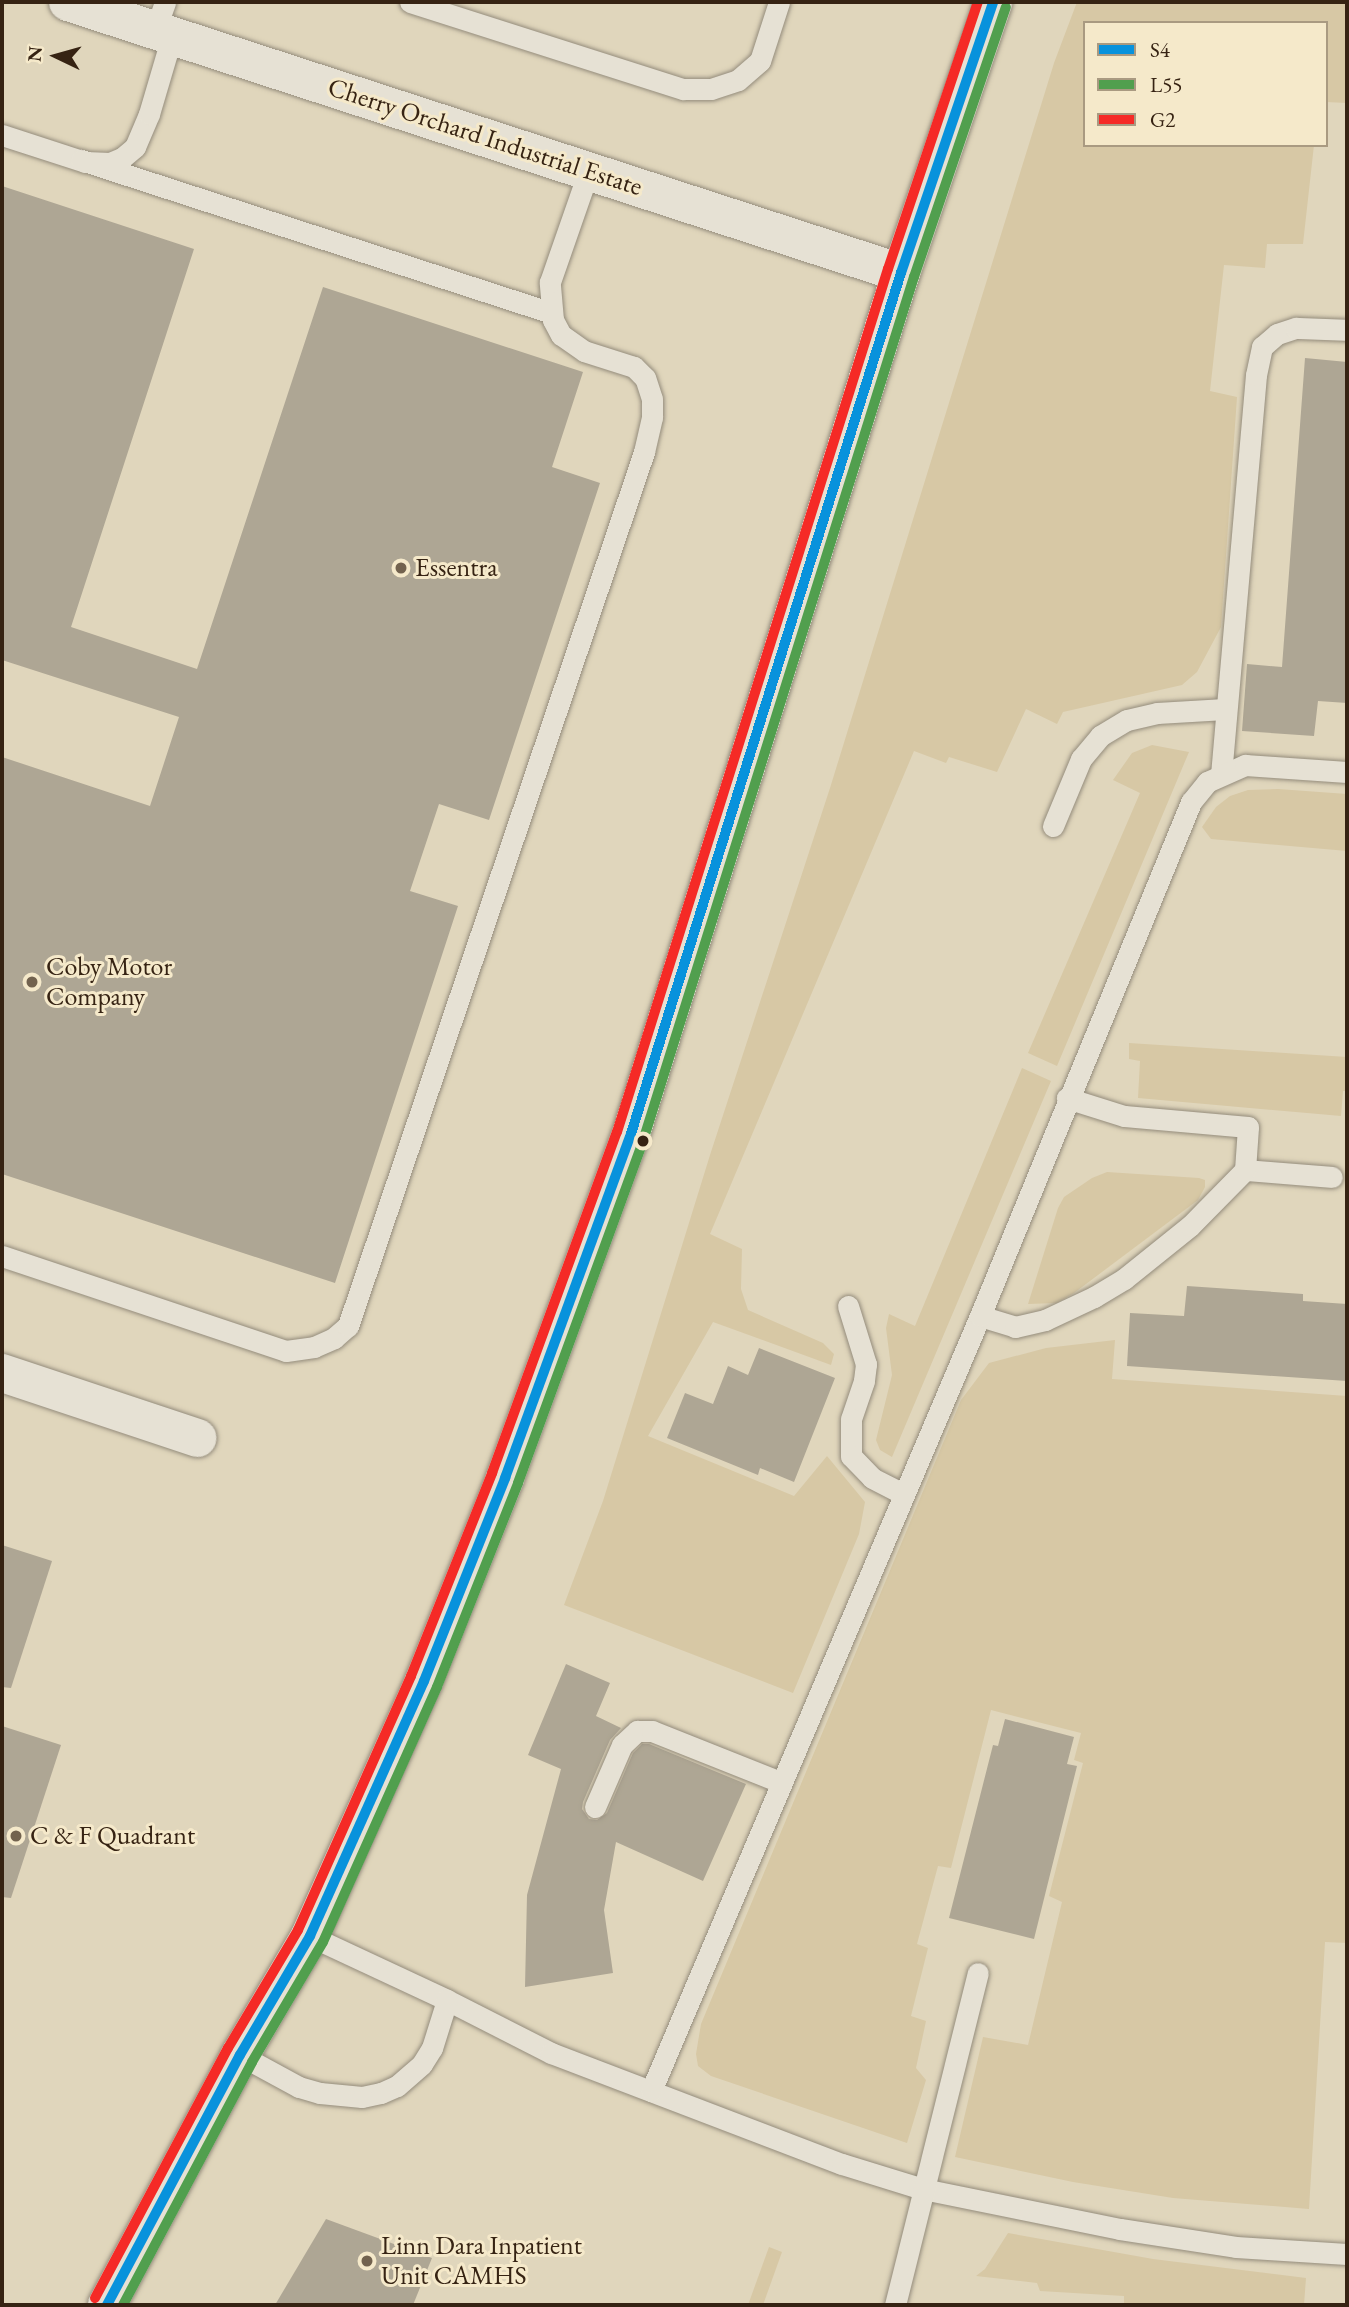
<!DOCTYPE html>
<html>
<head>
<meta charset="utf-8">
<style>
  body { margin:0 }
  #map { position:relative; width:1349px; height:2307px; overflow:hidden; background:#e0d6bc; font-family:"EB Garamond",serif }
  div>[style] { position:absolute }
  .green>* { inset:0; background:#d7c8a5 }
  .building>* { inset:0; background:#aea694 }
  .roads { filter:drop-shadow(0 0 2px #948c7c) drop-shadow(0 0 2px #948c7c) }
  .service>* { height:21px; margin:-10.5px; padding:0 10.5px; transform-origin:10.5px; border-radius:10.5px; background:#e6e1d4 }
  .minor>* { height:38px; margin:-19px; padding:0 19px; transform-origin:19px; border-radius:19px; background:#e6e1d4 }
  .secondary>* { height:38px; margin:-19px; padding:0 19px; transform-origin:19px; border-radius:19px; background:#e6e1d4 }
  .bus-1>* { height:10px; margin:-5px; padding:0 5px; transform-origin:5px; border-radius:5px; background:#0892dc }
  .bus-2>* { height:10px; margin:-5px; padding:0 5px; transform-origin:5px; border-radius:5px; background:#519f4e }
  .bus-3>* { height:10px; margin:-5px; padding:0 5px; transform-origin:5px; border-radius:5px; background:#f52a26 }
  .dots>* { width:19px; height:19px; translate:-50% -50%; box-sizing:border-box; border:4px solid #f5e9ca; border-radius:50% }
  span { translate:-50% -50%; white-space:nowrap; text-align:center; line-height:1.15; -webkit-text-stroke:6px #f5e9ca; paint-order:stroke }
  .street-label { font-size:26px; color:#362313 }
  .poi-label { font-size:26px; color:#362313 }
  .left { translate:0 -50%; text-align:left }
  .frame { position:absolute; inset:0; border:4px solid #362313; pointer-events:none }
  .legend { position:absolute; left:1083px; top:21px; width:245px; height:126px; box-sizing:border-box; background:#f5e9ca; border:2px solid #a99a81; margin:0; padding:9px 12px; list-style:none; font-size:21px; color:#362313 }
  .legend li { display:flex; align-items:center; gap:14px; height:35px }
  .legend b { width:35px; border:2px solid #a99a81 }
  .north { position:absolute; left:21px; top:21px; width:70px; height:70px; -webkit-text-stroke:5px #f5e9ca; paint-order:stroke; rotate:275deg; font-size:19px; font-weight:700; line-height:28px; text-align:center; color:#362313 }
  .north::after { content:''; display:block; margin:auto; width:24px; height:32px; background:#362313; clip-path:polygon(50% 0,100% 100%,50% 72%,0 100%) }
</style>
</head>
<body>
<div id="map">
  <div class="green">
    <i style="clip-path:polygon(1077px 2px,1347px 2px,1347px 103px,1326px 102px,1326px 23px,1085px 23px,1085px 145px,1314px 145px,1303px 244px,1267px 244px,1265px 268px,1224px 265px,1210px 391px,1237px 397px,1221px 627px,1197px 672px,1182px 685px,1063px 712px,1057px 724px,1026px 709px,997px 772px,949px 757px,946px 763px,914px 751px,710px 1234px,742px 1249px,741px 1289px,748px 1310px,823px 1343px,834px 1354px,831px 1365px,713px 1322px,648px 1436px,794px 1496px,827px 1456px,865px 1502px,859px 1534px,793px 1693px,564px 1605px,603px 1501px,710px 1155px,830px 788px,1054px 63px)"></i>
    <i style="clip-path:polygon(1152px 745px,1189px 752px,1057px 1066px,1028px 1053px,1140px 793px,1113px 780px,1132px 753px)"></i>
    <i style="clip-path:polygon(1278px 789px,1347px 794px,1347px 851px,1211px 839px,1202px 827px,1216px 807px,1230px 796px,1248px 790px)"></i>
    <i style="clip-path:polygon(1129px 1043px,1347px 1057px,1347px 1091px,1343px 1091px,1341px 1116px,1138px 1098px,1140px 1061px,1129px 1059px)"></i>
    <i style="clip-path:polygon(1022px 1068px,1051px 1081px,892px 1457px,880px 1450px,876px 1440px,892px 1375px,886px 1328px,889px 1314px,915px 1326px)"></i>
    <i style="clip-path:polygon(1107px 1172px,1199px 1178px,1205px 1180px,1205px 1187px,1198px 1200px,1074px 1293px,1057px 1303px,1028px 1304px,1058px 1208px,1064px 1197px,1092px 1178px)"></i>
    <i style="clip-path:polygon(1115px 1340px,1112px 1379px,1347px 1396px,1347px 1943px,1325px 1942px,1309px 2209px,1173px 2198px,1073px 2182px,955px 2157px,983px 2037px,1028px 2045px,1062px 1902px,1049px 1896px,1083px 1763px,1074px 1760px,1081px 1733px,991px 1710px,951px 1868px,938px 1866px,917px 1944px,928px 1948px,911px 2016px,926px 2021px,916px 2068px,926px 2080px,907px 2143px,711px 2076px,698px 2066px,696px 2054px,701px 2024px,961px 1400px,989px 1363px,1046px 1348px)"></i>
    <i style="clip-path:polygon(1008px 2233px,1153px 2259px,1306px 2278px,1304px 2305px,1124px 2305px,1124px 2296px,1040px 2291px,1037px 2283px,976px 2276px,985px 2269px)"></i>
    <i style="clip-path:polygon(769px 2247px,782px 2252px,763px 2305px,748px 2305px)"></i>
  </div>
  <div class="building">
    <i style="clip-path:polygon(2px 186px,194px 249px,71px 627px,197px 669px,323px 287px,583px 372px,552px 467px,600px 483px,489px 820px,439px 804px,410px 891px,458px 906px,335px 1283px,2px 1174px,2px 757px,150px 806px,179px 717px,2px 660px)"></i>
    <i style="clip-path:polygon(1305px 358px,1347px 362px,1347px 703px,1318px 701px,1314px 736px,1242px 731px,1247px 664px,1282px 667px)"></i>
    <i style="clip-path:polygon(1187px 1286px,1303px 1294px,1303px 1301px,1347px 1304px,1347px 1381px,1127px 1366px,1130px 1313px,1184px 1316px)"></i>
    <i style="clip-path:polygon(759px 1348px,835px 1378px,794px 1482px,760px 1468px,758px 1475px,667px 1438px,685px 1393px,713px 1404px,728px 1366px,748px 1375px)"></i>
    <i style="clip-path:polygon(2px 1545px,52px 1561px,11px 1688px,2px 1687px)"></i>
    <i style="clip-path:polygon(566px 1664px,610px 1683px,596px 1716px,621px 1728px,610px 1740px,583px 1802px,582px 1809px,589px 1819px,597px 1820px,607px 1813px,633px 1753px,642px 1744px,649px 1744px,746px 1784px,703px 1881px,616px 1842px,604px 1910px,613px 1973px,525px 1987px,527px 1895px,561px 1769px,528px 1755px)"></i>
    <i style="clip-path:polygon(1005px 1719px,1074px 1737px,1067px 1764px,1077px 1766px,1034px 1939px,949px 1918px,993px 1745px,998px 1746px)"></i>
    <i style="clip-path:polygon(2px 1726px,61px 1745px,11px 1898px,2px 1897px)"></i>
    <i style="clip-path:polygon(326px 2219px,432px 2258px,413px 2305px,275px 2305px)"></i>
  </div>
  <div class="roads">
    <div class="service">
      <i style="left:410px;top:2px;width:287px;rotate:17.7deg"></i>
      <i style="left:683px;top:89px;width:28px"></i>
      <i style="left:711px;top:89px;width:28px;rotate:-18deg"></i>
      <i style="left:738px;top:80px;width:29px;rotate:-41deg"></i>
      <i style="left:760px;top:61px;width:62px;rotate:-72.1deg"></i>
      <i style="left:155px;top:30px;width:30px;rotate:-70deg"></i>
      <i style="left:2px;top:135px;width:87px;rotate:18deg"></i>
      <i style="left:85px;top:162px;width:25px;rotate:2deg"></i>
      <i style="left:110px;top:163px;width:13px;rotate:-23deg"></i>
      <i style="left:122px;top:158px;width:17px;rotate:-40deg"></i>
      <i style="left:135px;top:147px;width:36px;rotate:-67deg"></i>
      <i style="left:149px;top:114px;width:81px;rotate:-73.6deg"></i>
      <i style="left:81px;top:160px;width:494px;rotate:18deg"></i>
      <i style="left:1221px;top:775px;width:402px;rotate:-85deg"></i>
      <i style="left:1256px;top:375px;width:29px;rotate:-78deg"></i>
      <i style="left:1262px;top:347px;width:20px;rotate:-41deg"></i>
      <i style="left:1277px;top:334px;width:20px;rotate:-18deg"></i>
      <i style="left:1296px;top:328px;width:51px;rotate:2.2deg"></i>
      <i style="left:1053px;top:826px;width:73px;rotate:-67.3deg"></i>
      <i style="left:1081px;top:759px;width:30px;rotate:-50deg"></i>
      <i style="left:1100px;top:736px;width:31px;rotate:-31deg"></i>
      <i style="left:1127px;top:720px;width:31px;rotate:-13deg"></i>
      <i style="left:1157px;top:713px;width:68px;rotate:-3.4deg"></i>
      <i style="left:1245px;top:1170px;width:87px;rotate:4.6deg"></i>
      <i style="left:2px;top:1256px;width:299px;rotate:18.5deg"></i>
      <i style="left:286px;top:1351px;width:28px;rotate:-8deg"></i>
      <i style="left:314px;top:1347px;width:22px;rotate:-24deg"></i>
      <i style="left:334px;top:1338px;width:18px;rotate:-41deg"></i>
      <i style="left:348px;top:1326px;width:923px;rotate:-71.29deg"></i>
      <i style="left:644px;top:452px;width:36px;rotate:-77deg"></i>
      <i style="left:652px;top:417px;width:18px;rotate:-90deg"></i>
      <i style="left:652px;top:399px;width:22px;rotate:-108deg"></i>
      <i style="left:645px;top:378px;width:16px;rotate:-135deg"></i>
      <i style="left:634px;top:367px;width:52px;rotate:-162.3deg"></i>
      <i style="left:584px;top:351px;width:28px;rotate:-145deg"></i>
      <i style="left:561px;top:335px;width:17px;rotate:-118deg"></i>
      <i style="left:553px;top:320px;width:38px;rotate:-95deg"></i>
      <i style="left:550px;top:282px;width:119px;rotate:-70.8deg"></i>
      <i style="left:848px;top:1306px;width:61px;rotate:72.8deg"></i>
      <i style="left:866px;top:1364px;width:17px;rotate:97deg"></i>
      <i style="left:864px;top:1381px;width:40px;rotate:108.9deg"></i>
      <i style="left:851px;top:1419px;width:37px;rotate:90deg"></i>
      <i style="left:851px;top:1456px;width:30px;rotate:46deg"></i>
      <i style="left:872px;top:1478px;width:36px;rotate:27deg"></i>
      <i style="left:980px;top:1316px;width:37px;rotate:17deg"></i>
      <i style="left:1015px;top:1327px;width:31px;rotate:-13deg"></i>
      <i style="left:1045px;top:1320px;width:54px;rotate:-25.1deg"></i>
      <i style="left:1094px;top:1297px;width:35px;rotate:-31deg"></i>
      <i style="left:1124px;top:1279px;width:85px;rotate:-38.8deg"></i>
      <i style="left:1190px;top:1226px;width:78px;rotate:-45.5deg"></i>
      <i style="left:1245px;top:1170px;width:43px;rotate:-86deg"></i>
      <i style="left:1248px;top:1127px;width:124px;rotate:-174.9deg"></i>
      <i style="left:1124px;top:1116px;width:60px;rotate:-162.5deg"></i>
      <i style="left:595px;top:1807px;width:68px;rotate:-66.5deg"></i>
      <i style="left:622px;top:1745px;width:21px;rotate:-43deg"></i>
      <i style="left:637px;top:1731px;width:15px"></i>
      <i style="left:652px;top:1731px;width:138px;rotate:21.7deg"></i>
      <i style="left:310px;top:1936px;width:151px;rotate:25deg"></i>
      <i style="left:447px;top:2000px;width:117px;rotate:27deg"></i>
      <i style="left:551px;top:2053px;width:311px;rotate:20.9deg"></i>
      <i style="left:842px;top:2164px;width:85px;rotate:17.2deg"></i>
      <i style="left:923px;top:2189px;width:201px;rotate:11.5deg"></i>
      <i style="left:1120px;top:2229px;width:117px;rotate:8.8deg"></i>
      <i style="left:1236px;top:2247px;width:111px;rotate:3.6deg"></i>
      <i style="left:240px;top:2055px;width:67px;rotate:28.5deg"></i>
      <i style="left:299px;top:2087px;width:22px;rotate:16deg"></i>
      <i style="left:320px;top:2093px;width:42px;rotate:5.4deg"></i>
      <i style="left:362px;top:2097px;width:19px;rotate:-12deg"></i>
      <i style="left:381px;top:2093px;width:17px;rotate:-24deg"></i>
      <i style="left:397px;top:2086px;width:33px;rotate:-41deg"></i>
      <i style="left:422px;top:2064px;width:19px;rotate:-58deg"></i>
      <i style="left:432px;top:2048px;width:50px;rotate:-72.6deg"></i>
      <i style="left:651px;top:2091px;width:842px;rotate:-67deg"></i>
      <i style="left:980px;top:1316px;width:556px;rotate:-67.68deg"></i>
      <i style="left:1191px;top:802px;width:26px;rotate:-51deg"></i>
      <i style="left:1207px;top:782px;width:42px;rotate:-24.1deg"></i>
      <i style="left:1245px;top:765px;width:102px;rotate:3.9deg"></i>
      <i style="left:895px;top:2305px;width:342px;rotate:-76deg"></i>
    </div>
    <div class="minor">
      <i style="left:68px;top:2px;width:876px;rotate:18.02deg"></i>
      <i style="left:2px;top:1373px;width:206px;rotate:18.4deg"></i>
    </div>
    <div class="secondary">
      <i style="left:107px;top:2305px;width:283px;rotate:-62deg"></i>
      <i style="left:240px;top:2055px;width:138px;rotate:-59.5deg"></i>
      <i style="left:310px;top:1936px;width:279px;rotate:-65.9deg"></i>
      <i style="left:424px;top:1681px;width:219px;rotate:-68.2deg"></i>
      <i style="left:505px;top:1478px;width:363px;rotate:-69.9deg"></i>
      <i style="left:630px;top:1137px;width:906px;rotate:-72.59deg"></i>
      <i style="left:901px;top:273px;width:286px;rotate:-71.2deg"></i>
    </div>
  </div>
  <div class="bus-1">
    <i style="left:107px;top:2305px;width:283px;rotate:-62deg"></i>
    <i style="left:240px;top:2055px;width:138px;rotate:-59.5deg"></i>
    <i style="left:310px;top:1936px;width:279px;rotate:-65.9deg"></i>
    <i style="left:424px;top:1681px;width:219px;rotate:-68.2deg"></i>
    <i style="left:505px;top:1478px;width:363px;rotate:-69.9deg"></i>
    <i style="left:630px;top:1137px;width:906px;rotate:-72.59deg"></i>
    <i style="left:901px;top:273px;width:286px;rotate:-71.2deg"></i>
  </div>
  <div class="bus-2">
    <i style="left:123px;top:2305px;width:275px;rotate:-62deg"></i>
    <i style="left:252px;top:2062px;width:139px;rotate:-59.4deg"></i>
    <i style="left:323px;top:1942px;width:279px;rotate:-65.9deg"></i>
    <i style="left:437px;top:1687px;width:219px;rotate:-68.3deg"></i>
    <i style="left:518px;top:1483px;width:364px;rotate:-69.9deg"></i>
    <i style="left:643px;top:1141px;width:906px;rotate:-72.59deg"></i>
    <i style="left:914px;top:277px;width:285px;rotate:-71.2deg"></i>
  </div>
  <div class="bus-3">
    <i style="left:95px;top:2298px;width:283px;rotate:-62deg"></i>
    <i style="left:228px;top:2048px;width:137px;rotate:-59.3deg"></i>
    <i style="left:298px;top:1930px;width:278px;rotate:-66deg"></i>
    <i style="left:411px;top:1676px;width:219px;rotate:-68.2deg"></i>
    <i style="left:492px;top:1473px;width:363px;rotate:-69.9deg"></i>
    <i style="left:617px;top:1132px;width:905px;rotate:-72.57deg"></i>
    <i style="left:888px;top:269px;width:282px;rotate:-71.4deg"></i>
  </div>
  <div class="dots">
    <i style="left:401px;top:568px;background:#72624e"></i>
    <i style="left:32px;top:982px;background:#72624e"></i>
    <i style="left:643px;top:1141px;background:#362313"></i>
    <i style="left:16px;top:1836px;background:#72624e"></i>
    <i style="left:367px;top:2261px;background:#72624e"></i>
  </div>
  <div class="street-label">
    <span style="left:485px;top:137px;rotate:18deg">Cherry Orchard Industrial Estate</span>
  </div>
  <div class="poi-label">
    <span class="left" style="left:415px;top:568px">Essentra</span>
    <span class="left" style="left:46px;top:982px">Coby Motor<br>Company</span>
    <span class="left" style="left:30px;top:1836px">C &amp; F Quadrant</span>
    <span class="left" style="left:381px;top:2261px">Linn Dara Inpatient<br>Unit CAMHS</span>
  </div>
  <div class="frame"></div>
  <ul class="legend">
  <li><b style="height:9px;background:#0892dc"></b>S4</li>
  <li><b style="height:9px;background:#519f4e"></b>L55</li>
  <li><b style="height:9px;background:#f52a26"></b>G2</li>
  </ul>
  <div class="north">N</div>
</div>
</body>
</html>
